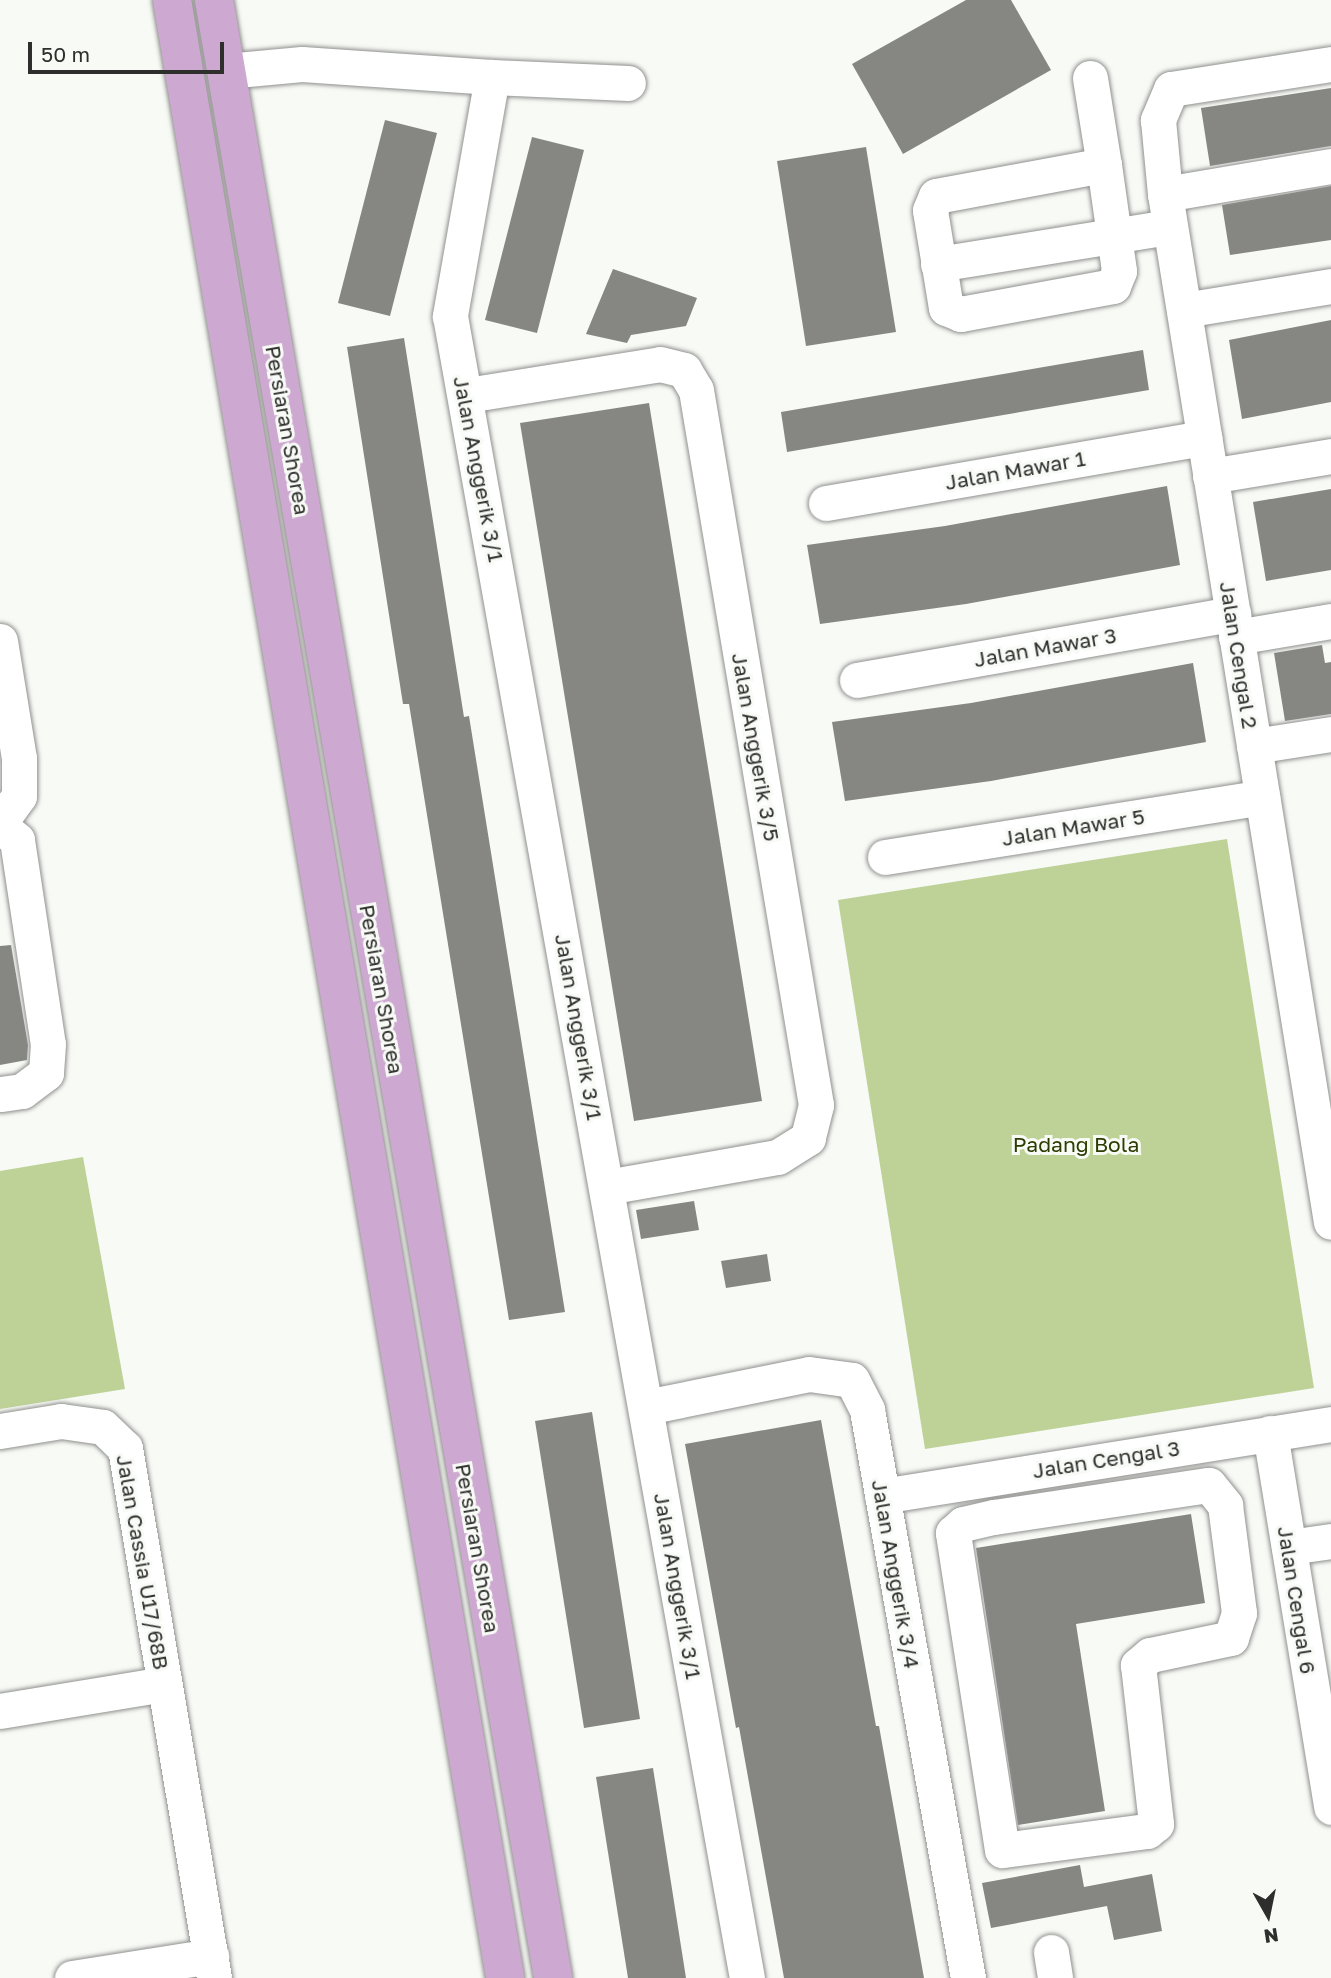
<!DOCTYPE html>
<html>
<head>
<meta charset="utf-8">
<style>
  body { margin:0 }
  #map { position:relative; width:1331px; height:1978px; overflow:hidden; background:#f8faf6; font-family:"Golos Text",sans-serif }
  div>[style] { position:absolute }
  .green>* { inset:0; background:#bed298 }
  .building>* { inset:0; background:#868783 }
  .roads { filter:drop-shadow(0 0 2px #90918e) drop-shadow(0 0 2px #90918e) }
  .minor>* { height:35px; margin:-17.5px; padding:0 17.5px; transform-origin:17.5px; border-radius:17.5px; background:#fff }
  .major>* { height:38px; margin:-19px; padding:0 19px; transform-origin:19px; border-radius:19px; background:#cda9d1 }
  span { translate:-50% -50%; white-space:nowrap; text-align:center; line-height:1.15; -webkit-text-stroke:6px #f8faf6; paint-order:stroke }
  .street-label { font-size:21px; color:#2e2f2d }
  .park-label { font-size:21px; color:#2d3c00 }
  .north { position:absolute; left:1233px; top:1880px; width:70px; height:70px; -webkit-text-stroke:5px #f8faf6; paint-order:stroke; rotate:171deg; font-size:19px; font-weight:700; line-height:28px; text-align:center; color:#2e2f2d }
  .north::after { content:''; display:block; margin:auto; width:24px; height:32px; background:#2e2f2d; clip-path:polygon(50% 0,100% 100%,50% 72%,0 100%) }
  .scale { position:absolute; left:28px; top:42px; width:196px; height:32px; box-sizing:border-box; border:4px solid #2e2f2d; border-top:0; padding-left:9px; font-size:21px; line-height:24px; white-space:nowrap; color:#2e2f2d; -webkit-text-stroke:5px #f8faf6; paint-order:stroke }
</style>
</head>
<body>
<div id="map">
  <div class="green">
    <i style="clip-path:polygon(1227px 839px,1314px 1388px,925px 1449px,838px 900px)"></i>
    <i style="clip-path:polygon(83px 1157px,125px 1389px,0 1409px,0 1171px)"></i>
  </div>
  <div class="building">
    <i style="clip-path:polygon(966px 0,1011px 0,1051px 70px,903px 154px,852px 64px)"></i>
    <i style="clip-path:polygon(1331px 88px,1331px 146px,1210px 166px,1201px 108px)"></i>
    <i style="clip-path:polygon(385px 120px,437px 133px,390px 316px,338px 303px)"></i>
    <i style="clip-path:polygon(532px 137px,584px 150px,537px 333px,485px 320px)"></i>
    <i style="clip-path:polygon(866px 147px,896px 332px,806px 346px,777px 161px)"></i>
    <i style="clip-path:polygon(1331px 186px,1331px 240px,1230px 255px,1222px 205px)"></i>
    <i style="clip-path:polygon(613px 269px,697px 298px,686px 326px,631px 335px,627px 343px,586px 334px)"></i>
    <i style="clip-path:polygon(1331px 320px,1331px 402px,1242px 419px,1229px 340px)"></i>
    <i style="clip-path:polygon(404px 338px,464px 717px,469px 716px,565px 1312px,509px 1320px,409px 704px,403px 704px,347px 347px)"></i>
    <i style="clip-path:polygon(1143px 350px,1149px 390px,787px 452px,781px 412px)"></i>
    <i style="clip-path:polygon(649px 403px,762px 1101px,634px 1121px,520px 423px)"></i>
    <i style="clip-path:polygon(1167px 486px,1180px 565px,966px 604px,820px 624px,807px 545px,945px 526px)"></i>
    <i style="clip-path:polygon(1331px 489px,1331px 570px,1266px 581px,1253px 502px)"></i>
    <i style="clip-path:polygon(1322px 645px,1325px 663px,1331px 662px,1331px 714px,1285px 721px,1274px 653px)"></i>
    <i style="clip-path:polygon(1193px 663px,1206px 742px,991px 781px,845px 801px,832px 722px,971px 703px)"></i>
    <i style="clip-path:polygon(11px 945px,28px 1045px,27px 1060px,0 1065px,0 946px)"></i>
    <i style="clip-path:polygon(694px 1201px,699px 1230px,641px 1239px,636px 1210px)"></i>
    <i style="clip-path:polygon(767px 1254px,771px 1281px,726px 1288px,721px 1261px)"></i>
    <i style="clip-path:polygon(592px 1412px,640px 1719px,584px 1728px,535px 1421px)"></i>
    <i style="clip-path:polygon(821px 1420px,876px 1726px,879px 1726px,924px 1978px,784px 1978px,739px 1727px,736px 1728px,685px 1444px)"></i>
    <i style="clip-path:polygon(1191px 1514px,1205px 1603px,1076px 1624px,1105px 1811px,1018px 1825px,976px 1548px)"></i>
    <i style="clip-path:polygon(653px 1768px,686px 1978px,628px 1978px,596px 1777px)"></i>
    <i style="clip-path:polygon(1080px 1865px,1084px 1887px,1152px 1874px,1162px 1931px,1114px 1940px,1107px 1906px,991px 1928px,982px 1883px)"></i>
  </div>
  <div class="roads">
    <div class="minor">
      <i style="left:1331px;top:64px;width:162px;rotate:171.1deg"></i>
      <i style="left:1171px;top:89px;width:34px;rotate:113deg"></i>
      <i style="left:1158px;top:120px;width:74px;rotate:84.6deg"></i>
      <i style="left:1165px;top:194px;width:1041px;rotate:80.83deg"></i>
      <i style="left:226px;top:71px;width:76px;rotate:-5.3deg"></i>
      <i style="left:302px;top:64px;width:190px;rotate:3.9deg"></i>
      <i style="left:492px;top:77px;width:136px;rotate:2.5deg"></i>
      <i style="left:492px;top:77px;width:243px;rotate:100deg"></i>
      <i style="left:450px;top:316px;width:1688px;rotate:79.87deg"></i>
      <i style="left:1090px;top:78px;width:88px;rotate:80.9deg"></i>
      <i style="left:1104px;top:165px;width:107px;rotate:81.9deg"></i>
      <i style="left:1119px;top:271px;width:16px;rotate:112deg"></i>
      <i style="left:1113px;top:286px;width:155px;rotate:169.6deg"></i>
      <i style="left:961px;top:314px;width:16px;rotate:-158deg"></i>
      <i style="left:946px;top:308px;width:99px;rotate:-99.3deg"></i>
      <i style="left:930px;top:210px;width:15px;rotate:-67deg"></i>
      <i style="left:936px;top:196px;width:171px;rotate:-10.5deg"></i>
      <i style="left:1165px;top:194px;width:168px;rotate:-9.6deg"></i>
      <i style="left:938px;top:264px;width:235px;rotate:-9.1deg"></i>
      <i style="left:1184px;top:310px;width:149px;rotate:-9.3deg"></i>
      <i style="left:467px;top:395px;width:195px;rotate:-9.1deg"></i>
      <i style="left:660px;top:364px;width:25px;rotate:14deg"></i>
      <i style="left:684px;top:370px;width:23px;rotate:59deg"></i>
      <i style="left:696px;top:390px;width:725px;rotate:80.47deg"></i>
      <i style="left:816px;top:1105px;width:34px;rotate:104deg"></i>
      <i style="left:808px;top:1138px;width:36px;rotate:148deg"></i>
      <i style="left:777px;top:1157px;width:173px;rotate:170deg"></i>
      <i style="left:1210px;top:476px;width:123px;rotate:-9.4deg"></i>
      <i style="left:826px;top:503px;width:384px;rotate:-9.8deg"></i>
      <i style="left:1236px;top:637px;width:96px;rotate:-9.6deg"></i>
      <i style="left:0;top:641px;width:119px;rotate:80.8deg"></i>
      <i style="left:19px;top:758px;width:38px;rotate:90deg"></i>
      <i style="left:19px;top:796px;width:32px;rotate:126deg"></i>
      <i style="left:857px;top:680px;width:382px;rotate:-10deg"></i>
      <i style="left:1254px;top:746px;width:78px;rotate:-8.9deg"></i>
      <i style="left:0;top:826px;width:22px;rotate:39deg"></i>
      <i style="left:17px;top:840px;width:206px;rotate:81.4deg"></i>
      <i style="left:48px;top:1044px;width:29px;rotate:94deg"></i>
      <i style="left:46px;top:1073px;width:30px;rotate:143deg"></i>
      <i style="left:22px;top:1091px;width:22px;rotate:172deg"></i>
      <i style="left:885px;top:857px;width:382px;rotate:-9deg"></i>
      <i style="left:646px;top:1407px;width:166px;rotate:-11.4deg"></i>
      <i style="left:809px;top:1374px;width:43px;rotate:7.9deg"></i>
      <i style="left:852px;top:1380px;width:34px;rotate:63deg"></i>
      <i style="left:867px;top:1410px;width:577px;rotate:79.92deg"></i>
      <i style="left:0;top:1431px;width:62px;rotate:-9.3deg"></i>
      <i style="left:61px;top:1421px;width:42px;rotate:8.1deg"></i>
      <i style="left:103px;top:1427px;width:30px;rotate:44deg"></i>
      <i style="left:125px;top:1448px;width:537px;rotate:80.47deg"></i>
      <i style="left:1270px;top:1433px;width:379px;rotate:80.7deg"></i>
      <i style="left:1209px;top:1485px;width:26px;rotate:51deg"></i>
      <i style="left:1225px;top:1505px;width:109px;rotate:82.6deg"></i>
      <i style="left:1239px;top:1613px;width:26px;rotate:108deg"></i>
      <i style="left:1231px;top:1638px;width:83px;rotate:168.1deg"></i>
      <i style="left:1150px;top:1655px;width:16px;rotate:140deg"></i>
      <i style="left:1138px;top:1665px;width:160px;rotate:83.5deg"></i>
      <i style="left:1156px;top:1824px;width:11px;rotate:142deg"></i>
      <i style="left:1147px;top:1831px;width:146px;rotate:172.5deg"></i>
      <i style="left:1002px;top:1850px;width:321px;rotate:-98.8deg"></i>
      <i style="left:953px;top:1533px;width:13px;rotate:-42deg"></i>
      <i style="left:963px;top:1524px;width:32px;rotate:-13deg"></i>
      <i style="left:994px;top:1517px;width:217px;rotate:-8.5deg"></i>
      <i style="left:882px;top:1496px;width:455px;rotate:-9.1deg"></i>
      <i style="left:1289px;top:1547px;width:42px;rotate:-8.1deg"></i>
      <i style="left:0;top:1711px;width:166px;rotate:-9.3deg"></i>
      <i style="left:1051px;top:1952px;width:26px;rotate:81deg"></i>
      <i style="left:72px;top:1978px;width:141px;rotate:-9deg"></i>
    </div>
    <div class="major">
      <i style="left:172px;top:0;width:2006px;rotate:80.44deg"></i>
      <i style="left:214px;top:0;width:2007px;rotate:80.27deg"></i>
    </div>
  </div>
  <div class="street-label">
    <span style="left:288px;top:430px;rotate:80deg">Persiaran Shorea</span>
    <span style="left:479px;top:469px;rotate:79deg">Jalan Anggerik 3/1</span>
    <span style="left:1015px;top:470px;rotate:-10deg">Jalan Mawar 1</span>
    <span style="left:1045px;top:647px;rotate:-10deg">Jalan Mawar 3</span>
    <span style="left:1239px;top:655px;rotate:81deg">Jalan Cengal 2</span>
    <span style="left:756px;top:747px;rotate:80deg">Jalan Anggerik 3/5</span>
    <span style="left:1073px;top:827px;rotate:-9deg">Jalan Mawar 5</span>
    <span style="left:382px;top:989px;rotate:80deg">Persiaran Shorea</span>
    <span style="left:579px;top:1027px;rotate:80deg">Jalan Anggerik 3/1</span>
    <span style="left:1106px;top:1459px;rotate:-9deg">Jalan Cengal 3</span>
    <span style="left:478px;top:1548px;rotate:80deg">Persiaran Shorea</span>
    <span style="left:143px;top:1562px;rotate:80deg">Jalan Cassia U17/68B</span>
    <span style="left:896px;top:1574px;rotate:80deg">Jalan Anggerik 3/4</span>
    <span style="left:678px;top:1586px;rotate:80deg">Jalan Anggerik 3/1</span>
    <span style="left:1297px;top:1600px;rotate:81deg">Jalan Cengal 6</span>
  </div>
  <div class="park-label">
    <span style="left:1076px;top:1144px">Padang Bola</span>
  </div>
  <div class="north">N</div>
  <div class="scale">50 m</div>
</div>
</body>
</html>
